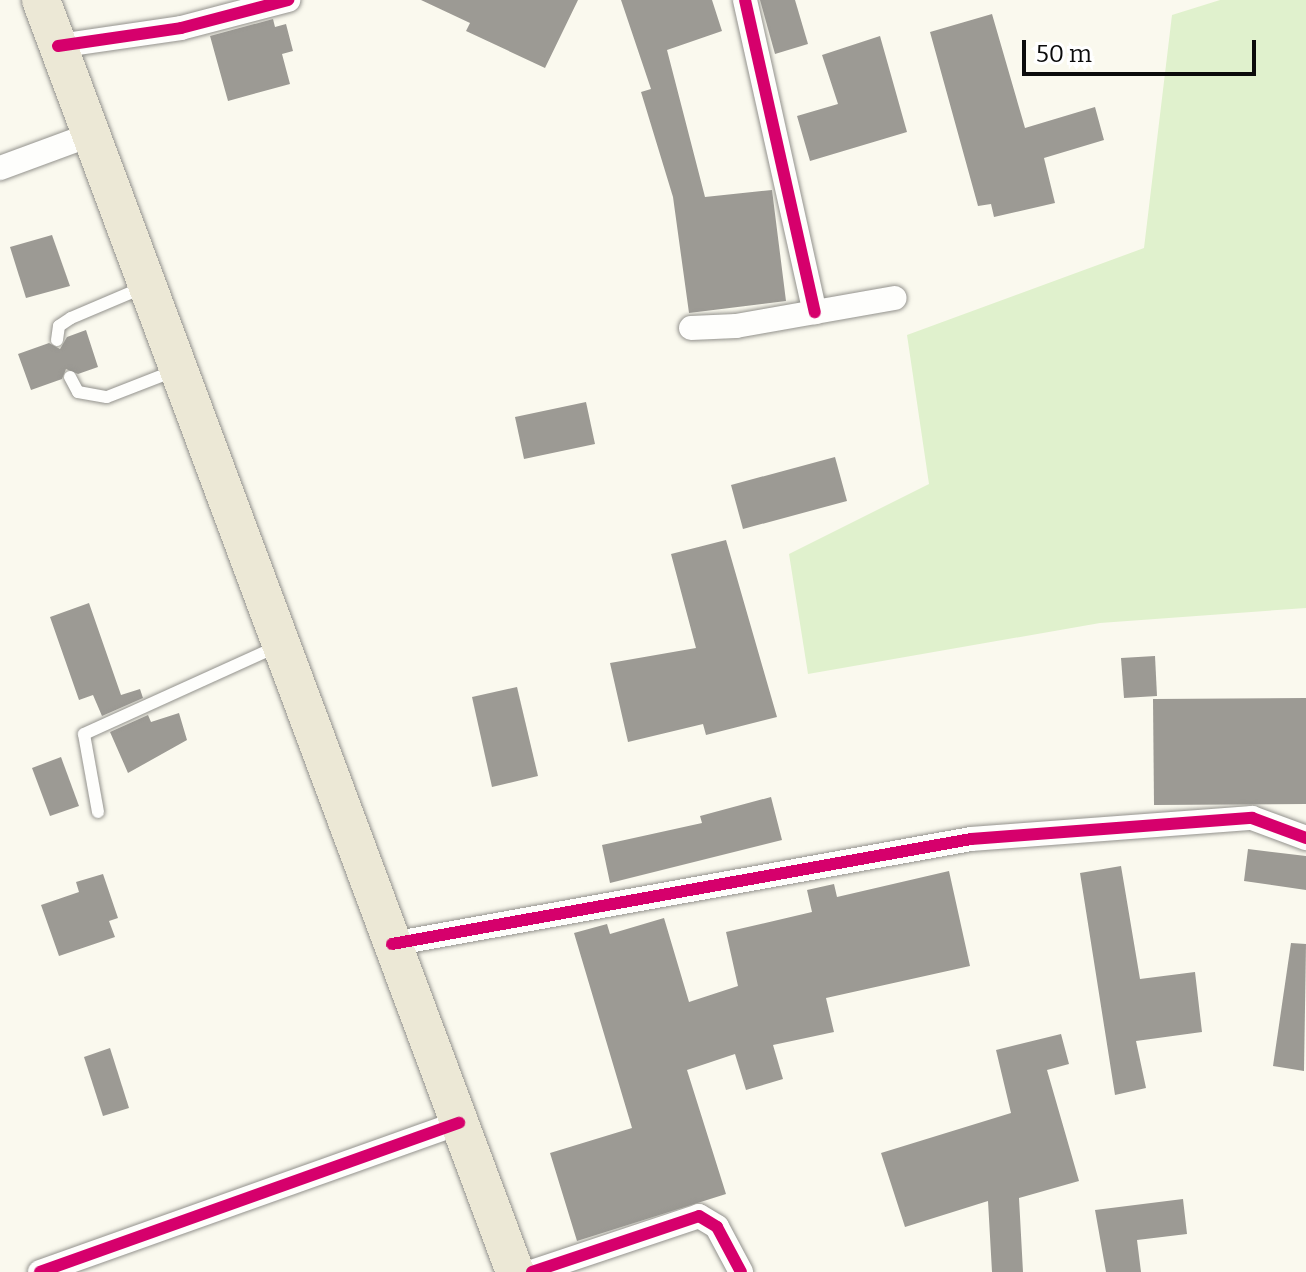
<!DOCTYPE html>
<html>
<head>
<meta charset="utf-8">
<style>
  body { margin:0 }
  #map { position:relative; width:1306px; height:1272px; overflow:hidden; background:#faf9ee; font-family:Bitter,serif }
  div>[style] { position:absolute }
  .green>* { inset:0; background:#e0f1cd }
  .building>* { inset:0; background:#9c9a94 }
  .roads { filter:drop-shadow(0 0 2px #93928d) drop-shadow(0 0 2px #93928d) }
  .service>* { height:12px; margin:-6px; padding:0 6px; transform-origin:6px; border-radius:6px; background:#fefefc }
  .minor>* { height:24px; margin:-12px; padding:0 12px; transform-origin:12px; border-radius:12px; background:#fefefc }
  .primary>* { height:38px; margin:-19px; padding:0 19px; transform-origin:19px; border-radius:19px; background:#ece8d6 }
  .cycleway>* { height:12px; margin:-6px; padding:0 6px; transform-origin:6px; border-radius:6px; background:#d6006c }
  span { translate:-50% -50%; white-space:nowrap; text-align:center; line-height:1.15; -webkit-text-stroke:8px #fff; paint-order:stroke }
  .scale { position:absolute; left:1022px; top:40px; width:234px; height:36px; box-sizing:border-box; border:4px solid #0b0b0b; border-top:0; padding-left:10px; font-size:24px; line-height:28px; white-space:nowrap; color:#0b0b0b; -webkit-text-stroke:6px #fff; paint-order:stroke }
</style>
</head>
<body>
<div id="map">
  <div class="green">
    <i style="clip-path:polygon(1220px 0,1306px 0,1306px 608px,1100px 623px,808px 674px,789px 554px,929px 484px,907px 335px,1144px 248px,1172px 15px)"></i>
  </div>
  <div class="building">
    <i style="clip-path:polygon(421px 0,578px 0,545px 68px,466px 31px,470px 23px)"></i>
    <i style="clip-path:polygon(621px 0,712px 0,722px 31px,667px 50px,705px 197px,772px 190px,786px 301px,689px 313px,673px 197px,641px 92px,651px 89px)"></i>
    <i style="clip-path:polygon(760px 0,795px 0,808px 44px,775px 54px)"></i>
    <i style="clip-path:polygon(992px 14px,1025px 128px,1095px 107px,1104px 140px,1044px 158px,1055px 203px,994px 217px,991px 204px,978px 206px,930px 32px)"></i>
    <i style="clip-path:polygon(273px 19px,275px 27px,286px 24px,293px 51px,282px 54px,290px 84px,228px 101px,210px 36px)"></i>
    <i style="clip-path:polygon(880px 36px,907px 132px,810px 161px,797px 116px,838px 104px,822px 55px)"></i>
    <i style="clip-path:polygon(52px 235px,70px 286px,26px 298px,10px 247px)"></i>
    <i style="clip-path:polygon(86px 330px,98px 367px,78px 374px,66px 369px,62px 379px,31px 390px,18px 354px,49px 343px,60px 349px,67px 337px)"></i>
    <i style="clip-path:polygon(586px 402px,595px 444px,524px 459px,515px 417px)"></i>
    <i style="clip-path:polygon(835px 457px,847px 501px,743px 529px,731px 485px)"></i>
    <i style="clip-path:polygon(726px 540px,777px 717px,706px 735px,703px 724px,628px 742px,610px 663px,696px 648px,671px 554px)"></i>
    <i style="clip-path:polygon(89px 603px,121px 695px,140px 689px,143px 698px,102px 716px,93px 695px,79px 700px,50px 617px)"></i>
    <i style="clip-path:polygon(1155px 656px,1157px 696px,1124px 698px,1121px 658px)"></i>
    <i style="clip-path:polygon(517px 687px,538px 776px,492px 787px,472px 697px)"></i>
    <i style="clip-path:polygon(1306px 698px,1306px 804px,1154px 805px,1153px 699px)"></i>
    <i style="clip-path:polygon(179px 713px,187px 740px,128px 773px,110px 732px,148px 715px,151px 722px)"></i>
    <i style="clip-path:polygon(61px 757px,79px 806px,50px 816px,32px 768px)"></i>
    <i style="clip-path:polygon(771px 797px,782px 840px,610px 883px,602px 845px,702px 823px,700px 816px)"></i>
    <i style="clip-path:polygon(1248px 849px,1306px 856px,1306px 890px,1244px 881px)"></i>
    <i style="clip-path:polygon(1121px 866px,1140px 979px,1195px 972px,1202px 1032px,1136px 1041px,1146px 1088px,1115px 1095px,1080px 873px)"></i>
    <i style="clip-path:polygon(949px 871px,970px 966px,826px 998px,834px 1032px,773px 1045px,783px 1079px,746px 1090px,735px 1054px,687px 1070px,726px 1194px,577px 1241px,550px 1153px,632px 1128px,574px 933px,607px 924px,610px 934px,664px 918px,689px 1002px,738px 986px,726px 932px,812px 912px,807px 890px,834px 884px,837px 897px)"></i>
    <i style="clip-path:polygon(103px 874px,118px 918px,109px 921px,115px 937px,59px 956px,41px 905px,79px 892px,76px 882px)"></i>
    <i style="clip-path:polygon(1291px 943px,1306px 944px,1304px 1071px,1273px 1066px)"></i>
    <i style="clip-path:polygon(1061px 1034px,1069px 1064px,1047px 1070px,1079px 1181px,1019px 1198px,1023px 1272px,992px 1272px,988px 1201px,905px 1227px,881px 1153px,1011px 1113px,996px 1050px)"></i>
    <i style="clip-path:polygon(110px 1048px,129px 1108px,103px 1116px,84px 1057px)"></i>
    <i style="clip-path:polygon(1183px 1199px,1187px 1234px,1137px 1240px,1141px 1272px,1106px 1272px,1095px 1210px)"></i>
  </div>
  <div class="roads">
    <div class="service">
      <i style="left:57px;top:340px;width:14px;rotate:-82deg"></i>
      <i style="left:59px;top:326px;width:14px;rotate:-34deg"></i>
      <i style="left:71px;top:318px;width:79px;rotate:-23deg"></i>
      <i style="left:70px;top:377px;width:17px;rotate:62deg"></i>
      <i style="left:78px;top:392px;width:29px;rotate:10deg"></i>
      <i style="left:107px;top:397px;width:72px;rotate:-21.2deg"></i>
      <i style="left:98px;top:812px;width:79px;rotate:-100.2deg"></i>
      <i style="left:84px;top:734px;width:211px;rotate:-24.4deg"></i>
    </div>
    <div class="minor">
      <i style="left:745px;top:0;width:320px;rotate:77.4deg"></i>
      <i style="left:58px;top:46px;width:124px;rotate:-8.3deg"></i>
      <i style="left:181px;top:28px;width:111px;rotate:-14.7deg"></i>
      <i style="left:0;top:168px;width:101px;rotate:-20.2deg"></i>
      <i style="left:691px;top:328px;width:45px;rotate:-2.5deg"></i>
      <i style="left:736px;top:326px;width:161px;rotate:-10deg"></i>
      <i style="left:392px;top:944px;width:588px;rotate:-10.28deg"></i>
      <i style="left:971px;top:839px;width:282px;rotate:-4.3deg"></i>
      <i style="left:1252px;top:818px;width:58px;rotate:20.3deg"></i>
      <i style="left:40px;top:1272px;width:445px;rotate:-19.6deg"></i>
      <i style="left:532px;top:1272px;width:176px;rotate:-18.5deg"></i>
      <i style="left:699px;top:1216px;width:21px;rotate:31deg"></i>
      <i style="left:717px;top:1227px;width:51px;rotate:61.9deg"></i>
    </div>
    <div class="primary">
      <i style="left:41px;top:0;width:1357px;rotate:69.56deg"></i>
    </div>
  </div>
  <div class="cycleway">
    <i style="left:745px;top:0;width:320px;rotate:77.4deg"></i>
    <i style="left:58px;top:46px;width:124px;rotate:-8.3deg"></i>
    <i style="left:181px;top:28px;width:111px;rotate:-14.7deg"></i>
    <i style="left:392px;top:944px;width:588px;rotate:-10.28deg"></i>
    <i style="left:971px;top:839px;width:282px;rotate:-4.3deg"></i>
    <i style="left:1252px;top:818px;width:58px;rotate:20.3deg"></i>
    <i style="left:40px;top:1272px;width:445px;rotate:-19.6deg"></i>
    <i style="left:532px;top:1272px;width:176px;rotate:-18.5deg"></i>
    <i style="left:699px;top:1216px;width:21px;rotate:31deg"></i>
    <i style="left:717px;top:1227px;width:51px;rotate:61.9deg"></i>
  </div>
  <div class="scale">50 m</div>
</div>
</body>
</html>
